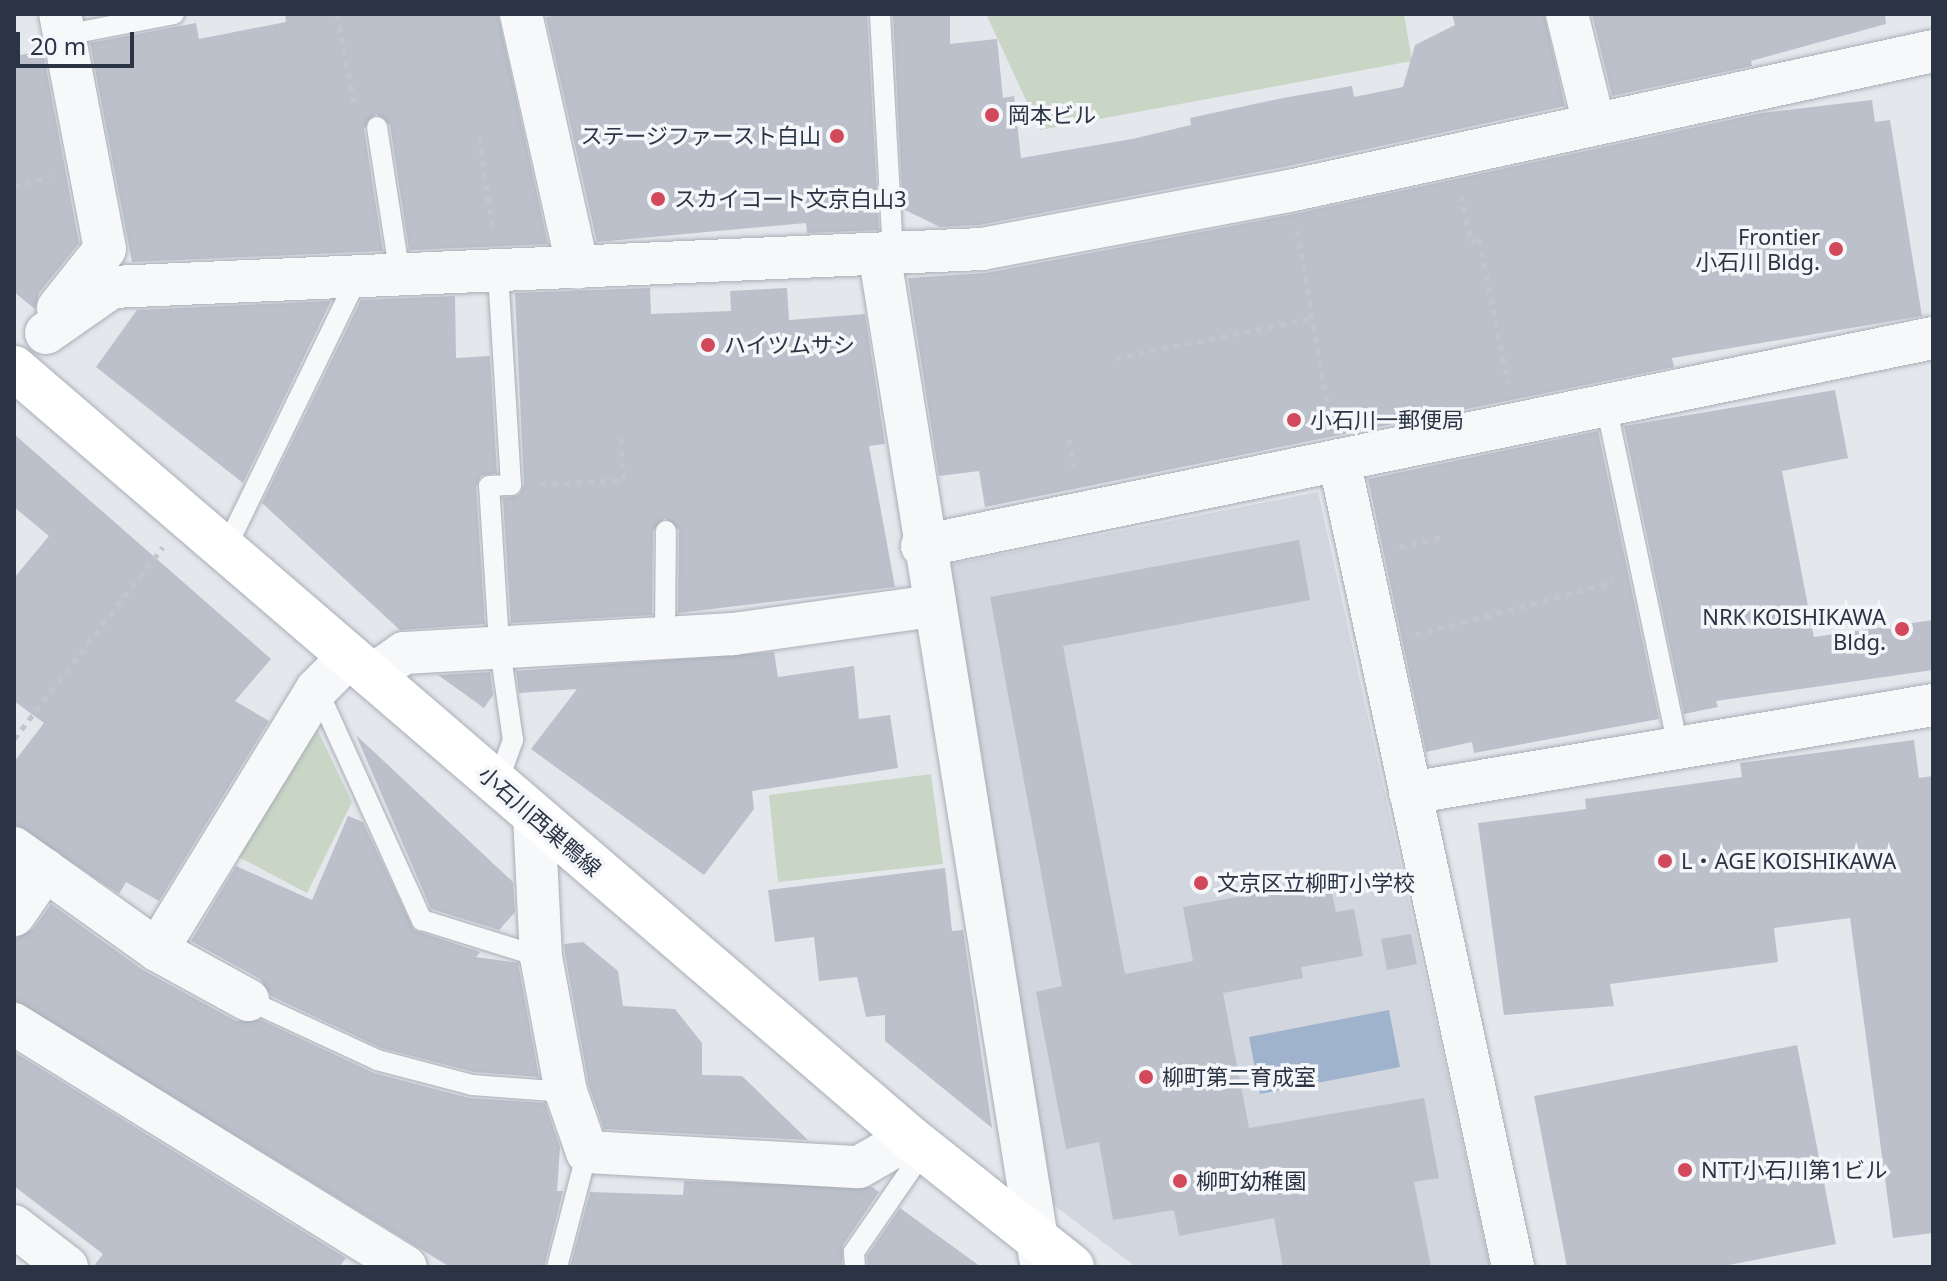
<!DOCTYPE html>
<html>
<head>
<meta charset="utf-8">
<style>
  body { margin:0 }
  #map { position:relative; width:1947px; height:1281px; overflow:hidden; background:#e4e7ec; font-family:"Noto Sans","Noto Sans JP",sans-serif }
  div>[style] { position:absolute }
  .built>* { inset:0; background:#d2d6de }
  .green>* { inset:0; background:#c9d6c5 }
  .water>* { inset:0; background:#9fb4cc }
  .building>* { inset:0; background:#bbc0ca }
  .path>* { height:5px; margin-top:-2.5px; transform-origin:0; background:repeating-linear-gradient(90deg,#c2c5cb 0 6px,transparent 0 12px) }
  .roads { filter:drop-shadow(0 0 2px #a9aeb7) drop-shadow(0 0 2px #a9aeb7) }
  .lane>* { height:20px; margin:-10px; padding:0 10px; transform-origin:10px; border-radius:10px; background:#f7f8fa }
  .street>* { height:42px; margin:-21px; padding:0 21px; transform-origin:21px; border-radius:21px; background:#f7f8fa }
  .secondary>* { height:44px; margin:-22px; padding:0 22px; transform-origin:22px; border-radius:22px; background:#fff }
  .dots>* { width:22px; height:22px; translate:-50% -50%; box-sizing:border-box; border:4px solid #f4f6f9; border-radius:50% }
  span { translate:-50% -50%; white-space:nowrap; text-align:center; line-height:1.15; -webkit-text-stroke:7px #f4f6f9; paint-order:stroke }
  .poi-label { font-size:22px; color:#2b3445 }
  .left { translate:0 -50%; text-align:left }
  .right { translate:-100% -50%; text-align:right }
  .street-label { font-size:22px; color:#2b3445 }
  .frame { position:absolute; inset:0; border:16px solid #2b3445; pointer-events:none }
  .scale { position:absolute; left:16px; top:32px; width:118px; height:36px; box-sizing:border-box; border:4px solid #2b3445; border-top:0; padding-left:10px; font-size:24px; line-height:28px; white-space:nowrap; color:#2b3445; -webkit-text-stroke:6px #f4f6f9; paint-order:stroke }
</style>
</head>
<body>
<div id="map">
  <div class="built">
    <i style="clip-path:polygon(1318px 492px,1490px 1267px,1136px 1267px,1047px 1200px,946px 565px)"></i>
  </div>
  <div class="green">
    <i style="clip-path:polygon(986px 14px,1404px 14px,1412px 61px,1040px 130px)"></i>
    <i style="clip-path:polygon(314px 723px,352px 802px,307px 893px,237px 856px)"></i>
    <i style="clip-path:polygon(931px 774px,943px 864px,778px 882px,769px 795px)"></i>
  </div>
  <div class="water">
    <i style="clip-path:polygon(1389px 1010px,1400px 1067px,1260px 1094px,1249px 1037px)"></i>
  </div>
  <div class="building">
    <i style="clip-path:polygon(285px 14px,498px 14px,548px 244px,409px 250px,390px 125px,376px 114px,364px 129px,383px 251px,132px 262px,90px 43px,196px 23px,199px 39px,286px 22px)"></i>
    <i style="clip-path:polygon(563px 14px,867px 14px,879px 230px,807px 233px,806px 223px,597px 242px,546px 17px)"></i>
    <i style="clip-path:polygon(893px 14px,950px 14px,950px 44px,997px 39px,1003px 98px,1014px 96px,1021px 158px,1132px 139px,1191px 125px,1190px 118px,1283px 98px,1352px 86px,1354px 97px,1403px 87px,1415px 45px,1455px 25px,1452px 14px,1544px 14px,1565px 106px,1284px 167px,979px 225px,940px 227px,903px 209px)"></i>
    <i style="clip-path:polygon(1592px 14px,1885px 14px,1886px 24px,1751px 61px,1752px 66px,1612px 96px)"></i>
    <i style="clip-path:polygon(43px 51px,79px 243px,39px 293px,35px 309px,14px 292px,14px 56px)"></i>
    <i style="clip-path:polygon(1872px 100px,1875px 122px,1890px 120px,1922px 316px,1672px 358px,1674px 367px,985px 507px,979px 471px,939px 476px,908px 278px,986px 273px,1294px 214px,1761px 113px)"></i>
    <i style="clip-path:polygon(650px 288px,651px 314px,731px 311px,730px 291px,787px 288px,789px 320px,865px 314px,885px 444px,869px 446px,895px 587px,678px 613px,679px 530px,665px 518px,653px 531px,652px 615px,511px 623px,503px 498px,519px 495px,524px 484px,515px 293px)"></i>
    <i style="clip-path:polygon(455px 296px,456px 358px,490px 356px,497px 473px,481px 476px,476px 487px,485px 624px,400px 630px,262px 503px,361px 300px)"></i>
    <i style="clip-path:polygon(331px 301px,243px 483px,96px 367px,137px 310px)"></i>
    <i style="clip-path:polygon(1835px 390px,1848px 458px,1782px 471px,1814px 637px,1933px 620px,1933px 670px,1716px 701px,1718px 707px,1684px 714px,1624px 426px)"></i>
    <i style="clip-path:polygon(1598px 431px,1659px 719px,1474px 753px,1472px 742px,1426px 752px,1368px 479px)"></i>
    <i style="clip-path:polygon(14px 434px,271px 659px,235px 701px,269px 721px,159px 901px,126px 882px,119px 894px,14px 824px,14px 762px,44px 723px,14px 701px,14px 578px,49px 536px,14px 507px)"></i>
    <i style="clip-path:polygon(1299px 540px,1310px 600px,1063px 646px,1125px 974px,1193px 961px,1183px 907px,1329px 880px,1336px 912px,1354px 909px,1363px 956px,1301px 967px,1303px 978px,1223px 993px,1249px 1128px,1424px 1098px,1439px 1178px,1414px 1182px,1431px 1267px,1283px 1267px,1274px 1218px,1179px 1236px,1174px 1210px,1113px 1220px,1099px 1142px,1066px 1149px,1036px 992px,1062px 986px,990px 597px)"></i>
    <i style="clip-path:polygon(774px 652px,778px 677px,854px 666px,859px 719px,890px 715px,898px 768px,752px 791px,754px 809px,704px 875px,531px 749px,577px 689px,519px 693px,516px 671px)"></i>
    <i style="clip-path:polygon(490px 672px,493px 695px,484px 708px,438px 675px)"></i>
    <i style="clip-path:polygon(356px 735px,513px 882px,515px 912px,499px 930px,431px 909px)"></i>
    <i style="clip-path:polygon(1914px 740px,1919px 778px,1933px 776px,1933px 1233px,1893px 1238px,1850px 918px,1774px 928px,1778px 962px,1610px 984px,1614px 1006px,1504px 1015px,1478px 823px,1586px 809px,1585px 799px,1742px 777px,1740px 763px)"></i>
    <i style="clip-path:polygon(348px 816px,363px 822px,414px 930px,480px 952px,476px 957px,518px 963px,539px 1077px,474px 1072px,381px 1048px,271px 996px,260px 979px,191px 941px,236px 866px,312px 900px)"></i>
    <i style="clip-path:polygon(945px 868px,952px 931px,963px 930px,992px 1128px,885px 1041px,885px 1015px,866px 1017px,857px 977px,819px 981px,814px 937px,775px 942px,768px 890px)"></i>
    <i style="clip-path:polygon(51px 904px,143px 970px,236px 1021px,261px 1020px,374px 1073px,469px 1098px,545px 1103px,560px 1147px,557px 1191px,563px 1191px,544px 1267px,450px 1267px,14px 1000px,14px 939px,33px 929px)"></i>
    <i style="clip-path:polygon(1411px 934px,1417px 964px,1387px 970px,1381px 939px)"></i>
    <i style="clip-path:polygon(583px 942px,618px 971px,623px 1006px,675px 1009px,702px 1043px,702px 1075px,742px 1076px,808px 1140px,604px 1129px,589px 1086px,565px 954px,564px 944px)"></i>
    <i style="clip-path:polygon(1797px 1045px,1836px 1244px,1718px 1267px,1567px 1267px,1534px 1096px)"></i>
    <i style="clip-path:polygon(14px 1052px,346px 1258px,339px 1267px,93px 1267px,103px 1254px,14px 1186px)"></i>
    <i style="clip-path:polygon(684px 1181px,872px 1187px,879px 1192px,843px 1245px,842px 1267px,570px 1267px,590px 1192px,683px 1195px)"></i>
    <i style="clip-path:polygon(900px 1208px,981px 1267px,868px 1267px,867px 1256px)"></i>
  </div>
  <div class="path">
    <i style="left:337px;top:14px;width:95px;rotate:79deg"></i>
    <i style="left:479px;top:137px;width:95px;rotate:81.5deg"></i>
    <i style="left:14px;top:187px;width:38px;rotate:-17deg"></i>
    <i style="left:1461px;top:195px;width:47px;rotate:77.7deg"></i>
    <i style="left:1471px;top:241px;width:8px;rotate:-14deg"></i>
    <i style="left:1479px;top:239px;width:147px;rotate:78.6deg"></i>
    <i style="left:1297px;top:230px;width:197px;rotate:80.1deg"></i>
    <i style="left:1115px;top:358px;width:198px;rotate:-11.4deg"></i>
    <i style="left:1069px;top:439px;width:35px;rotate:80deg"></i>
    <i style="left:540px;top:484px;width:83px;rotate:-2.8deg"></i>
    <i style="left:623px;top:480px;width:45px;rotate:-92.5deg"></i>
    <i style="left:1399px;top:547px;width:43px;rotate:-13.4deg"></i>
    <i style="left:1415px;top:635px;width:206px;rotate:-14.9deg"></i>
    <i style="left:14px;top:739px;width:243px;rotate:-52.2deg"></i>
  </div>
  <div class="roads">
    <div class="lane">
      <i style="left:880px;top:14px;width:243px;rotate:86.9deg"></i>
      <i style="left:65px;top:35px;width:111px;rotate:-10.9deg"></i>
      <i style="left:377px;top:127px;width:151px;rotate:81.2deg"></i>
      <i style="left:1606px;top:405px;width:350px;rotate:78.1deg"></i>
      <i style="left:225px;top:550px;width:302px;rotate:-64.1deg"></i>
      <i style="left:665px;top:636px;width:105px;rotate:-89.5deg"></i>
      <i style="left:317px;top:689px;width:254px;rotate:65.6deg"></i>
      <i style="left:422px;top:920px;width:125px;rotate:17.3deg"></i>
      <i style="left:497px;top:784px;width:47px;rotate:-70deg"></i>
      <i style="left:513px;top:740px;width:98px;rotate:-98.2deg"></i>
      <i style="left:499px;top:643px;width:157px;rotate:-93.6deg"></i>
      <i style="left:489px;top:486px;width:22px;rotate:-3deg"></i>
      <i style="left:511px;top:485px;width:213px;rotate:-93.5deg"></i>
      <i style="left:248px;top:1000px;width:142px;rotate:24.9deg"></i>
      <i style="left:377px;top:1060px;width:98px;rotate:14.7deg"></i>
      <i style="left:472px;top:1085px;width:94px;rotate:4.3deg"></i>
      <i style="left:557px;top:1267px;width:119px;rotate:-75.4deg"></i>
      <i style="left:855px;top:1267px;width:15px;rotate:-94deg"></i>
      <i style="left:854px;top:1252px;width:125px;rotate:-55.4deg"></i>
    </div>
    <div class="street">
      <i style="left:521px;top:14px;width:260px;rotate:77.4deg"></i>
      <i style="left:1567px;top:14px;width:113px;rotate:76.2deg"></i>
      <i style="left:880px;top:258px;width:1013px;rotate:80.91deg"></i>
      <i style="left:58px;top:308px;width:75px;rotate:-51.5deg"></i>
      <i style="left:105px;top:249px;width:239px;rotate:-100.8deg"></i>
      <i style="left:46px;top:333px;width:80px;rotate:-34.9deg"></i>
      <i style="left:112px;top:287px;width:871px;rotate:-2.5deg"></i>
      <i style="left:982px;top:249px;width:312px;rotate:-10.7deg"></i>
      <i style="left:1289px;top:191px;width:659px;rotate:-12.26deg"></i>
      <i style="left:1339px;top:460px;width:826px;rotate:77.83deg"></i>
      <i style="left:922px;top:546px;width:1032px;rotate:-11.63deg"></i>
      <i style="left:371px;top:676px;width:40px;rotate:-34.9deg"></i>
      <i style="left:404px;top:653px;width:330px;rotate:-3.3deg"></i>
      <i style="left:733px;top:634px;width:200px;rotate:-8deg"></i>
      <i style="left:1410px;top:793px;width:530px;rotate:-9.55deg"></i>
      <i style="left:534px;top:815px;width:142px;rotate:87.2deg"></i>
      <i style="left:541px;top:957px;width:137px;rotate:79.5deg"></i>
      <i style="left:566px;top:1092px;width:64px;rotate:70.7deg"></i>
      <i style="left:587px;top:1152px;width:272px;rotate:3.2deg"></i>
      <i style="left:859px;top:1167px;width:59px;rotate:-29.6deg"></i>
      <i style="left:14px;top:848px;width:176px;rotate:35.5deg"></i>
      <i style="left:157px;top:950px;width:104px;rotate:28.8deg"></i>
      <i style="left:14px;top:915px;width:55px;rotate:-55.4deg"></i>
      <i style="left:157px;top:950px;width:306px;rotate:-58.5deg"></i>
      <i style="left:317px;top:689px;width:45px;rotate:-45deg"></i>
      <i style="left:14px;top:1024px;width:461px;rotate:31.8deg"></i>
      <i style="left:14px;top:1226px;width:67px;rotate:37.7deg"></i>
    </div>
    <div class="secondary">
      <i style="left:14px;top:368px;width:1181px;rotate:40.67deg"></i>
      <i style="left:910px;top:1138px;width:207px;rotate:38.5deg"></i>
    </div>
  </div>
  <div class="dots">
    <i style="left:992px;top:115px;background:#d1495b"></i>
    <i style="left:837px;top:136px;background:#d1495b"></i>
    <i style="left:658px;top:199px;background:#d1495b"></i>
    <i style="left:1836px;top:249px;background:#d1495b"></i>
    <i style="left:708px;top:345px;background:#d1495b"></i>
    <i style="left:1294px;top:420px;background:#d1495b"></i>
    <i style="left:1902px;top:629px;background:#d1495b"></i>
    <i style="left:1665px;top:861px;background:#d1495b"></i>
    <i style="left:1201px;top:883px;background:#d1495b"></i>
    <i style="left:1146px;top:1077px;background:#d1495b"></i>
    <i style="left:1685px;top:1170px;background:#d1495b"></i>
    <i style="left:1180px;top:1181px;background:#d1495b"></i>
  </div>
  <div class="poi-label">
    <span class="left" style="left:1008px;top:115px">岡本ビル</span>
    <span class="right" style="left:821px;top:136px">ステージファースト白山</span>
    <span class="left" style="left:674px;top:199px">スカイコート文京白山3</span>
    <span class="right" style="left:1820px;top:249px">Frontier<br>小石川 Bldg.</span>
    <span class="left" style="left:724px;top:345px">ハイツムサシ</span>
    <span class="left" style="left:1310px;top:420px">小石川一郵便局</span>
    <span class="right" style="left:1886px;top:629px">NRK KOISHIKAWA<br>Bldg.</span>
    <span class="left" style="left:1681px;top:861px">L・AGE KOISHIKAWA</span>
    <span class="left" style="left:1217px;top:883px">文京区立柳町小学校</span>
    <span class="left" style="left:1162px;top:1077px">柳町第二育成室</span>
    <span class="left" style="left:1701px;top:1170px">NTT小石川第1ビル</span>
    <span class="left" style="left:1196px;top:1181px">柳町幼稚園</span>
  </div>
  <div class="street-label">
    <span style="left:540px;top:821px;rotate:41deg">小石川西巣鴨線</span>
  </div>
  <div class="frame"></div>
  <div class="scale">20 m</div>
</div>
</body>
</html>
